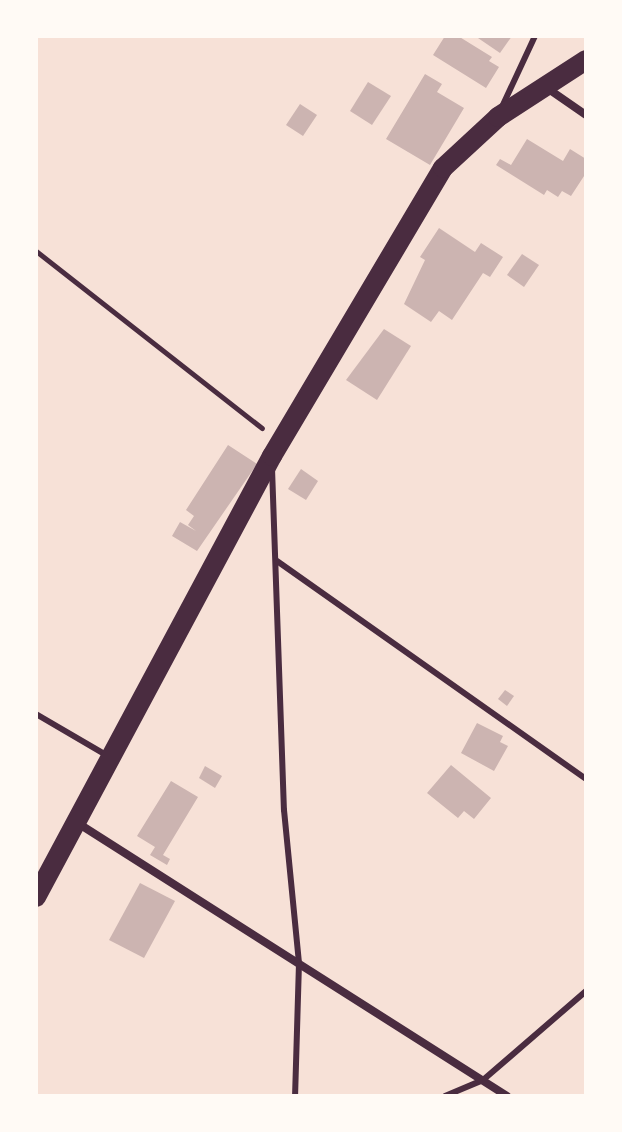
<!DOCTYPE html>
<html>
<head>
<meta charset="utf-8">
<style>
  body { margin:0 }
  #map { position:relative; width:622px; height:1132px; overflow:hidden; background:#f7e1d7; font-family:"Alegreya Sans",sans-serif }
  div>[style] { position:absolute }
  .building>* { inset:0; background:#ccb4b1 }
  .path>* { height:5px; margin:-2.5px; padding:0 2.5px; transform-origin:2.5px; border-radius:2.5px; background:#4a2c40 }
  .service>* { height:6px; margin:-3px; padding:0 3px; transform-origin:3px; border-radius:3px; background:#4a2c40 }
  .minor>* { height:8px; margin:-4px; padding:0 4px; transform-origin:4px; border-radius:4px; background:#4a2c40 }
  .primary>* { height:20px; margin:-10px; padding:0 10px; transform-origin:10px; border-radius:10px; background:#4a2c40 }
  span { translate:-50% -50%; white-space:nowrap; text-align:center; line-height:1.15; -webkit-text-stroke:6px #fffaf5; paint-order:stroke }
  .frame { position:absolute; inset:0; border:38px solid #fffaf5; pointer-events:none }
</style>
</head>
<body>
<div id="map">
  <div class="building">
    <i style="clip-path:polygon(445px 36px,458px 36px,492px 57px,489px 61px,499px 67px,486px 88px,433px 55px)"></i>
    <i style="clip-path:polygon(475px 36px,512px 36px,500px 53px)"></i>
    <i style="clip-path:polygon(425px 74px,442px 84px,437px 92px,464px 108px,430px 165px,386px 139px)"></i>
    <i style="clip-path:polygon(368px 82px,391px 96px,372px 125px,350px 111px)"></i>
    <i style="clip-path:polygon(300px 104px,317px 115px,303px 136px,286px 125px)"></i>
    <i style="clip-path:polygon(527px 139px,563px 161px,570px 149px,586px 159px,586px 173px,571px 196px,562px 191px,558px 197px,547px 190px,544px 195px,496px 165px,500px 159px,511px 165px)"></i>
    <i style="clip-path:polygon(439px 228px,475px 252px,481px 243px,503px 257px,490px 277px,483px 273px,452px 320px,439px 311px,431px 322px,404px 304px,425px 260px,420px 257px)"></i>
    <i style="clip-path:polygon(522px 254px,539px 265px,524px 287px,507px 275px)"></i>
    <i style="clip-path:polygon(384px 329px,411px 346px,377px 400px,346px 380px)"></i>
    <i style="clip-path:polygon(228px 445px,257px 464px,197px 551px,172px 536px,180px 522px,196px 531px,188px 525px,194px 516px,186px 510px)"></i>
    <i style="clip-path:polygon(301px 469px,318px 481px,306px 500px,288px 489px)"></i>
    <i style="clip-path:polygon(505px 690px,514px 696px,507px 706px,498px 699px)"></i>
    <i style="clip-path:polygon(477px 723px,503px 736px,500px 742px,508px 746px,494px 771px,461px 753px)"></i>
    <i style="clip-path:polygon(451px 765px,491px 798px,474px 819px,464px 811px,458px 818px,427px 793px)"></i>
    <i style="clip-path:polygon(205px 766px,222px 776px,215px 788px,199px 778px)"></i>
    <i style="clip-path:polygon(171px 781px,198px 797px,163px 855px,170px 859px,167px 865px,150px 855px,155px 847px,137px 836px)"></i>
    <i style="clip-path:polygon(140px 883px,175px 901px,144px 958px,109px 940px)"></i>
  </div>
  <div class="path">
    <i style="left:36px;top:251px;width:287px;rotate:38.1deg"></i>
  </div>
  <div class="service">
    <i style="left:501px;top:109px;width:81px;rotate:-65deg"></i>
    <i style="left:272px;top:468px;width:342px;rotate:88deg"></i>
    <i style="left:284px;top:810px;width:154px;rotate:84.4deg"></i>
    <i style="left:299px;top:963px;width:133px;rotate:91.7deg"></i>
    <i style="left:277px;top:561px;width:378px;rotate:35.2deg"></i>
    <i style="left:36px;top:714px;width:83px;rotate:30.3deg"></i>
    <i style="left:445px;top:1096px;width:41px;rotate:-22.8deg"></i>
    <i style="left:483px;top:1080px;width:136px;rotate:-40.8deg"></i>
  </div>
  <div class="minor">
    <i style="left:547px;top:88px;width:47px;rotate:34.7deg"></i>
    <i style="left:76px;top:822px;width:511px;rotate:32.45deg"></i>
  </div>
  <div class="primary">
    <i style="left:36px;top:897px;width:500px;rotate:-61.85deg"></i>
    <i style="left:272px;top:456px;width:335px;rotate:-59.3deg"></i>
    <i style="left:443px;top:168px;width:75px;rotate:-42.8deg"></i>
    <i style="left:498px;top:117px;width:105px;rotate:-32.9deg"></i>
  </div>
  <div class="frame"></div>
</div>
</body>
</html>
